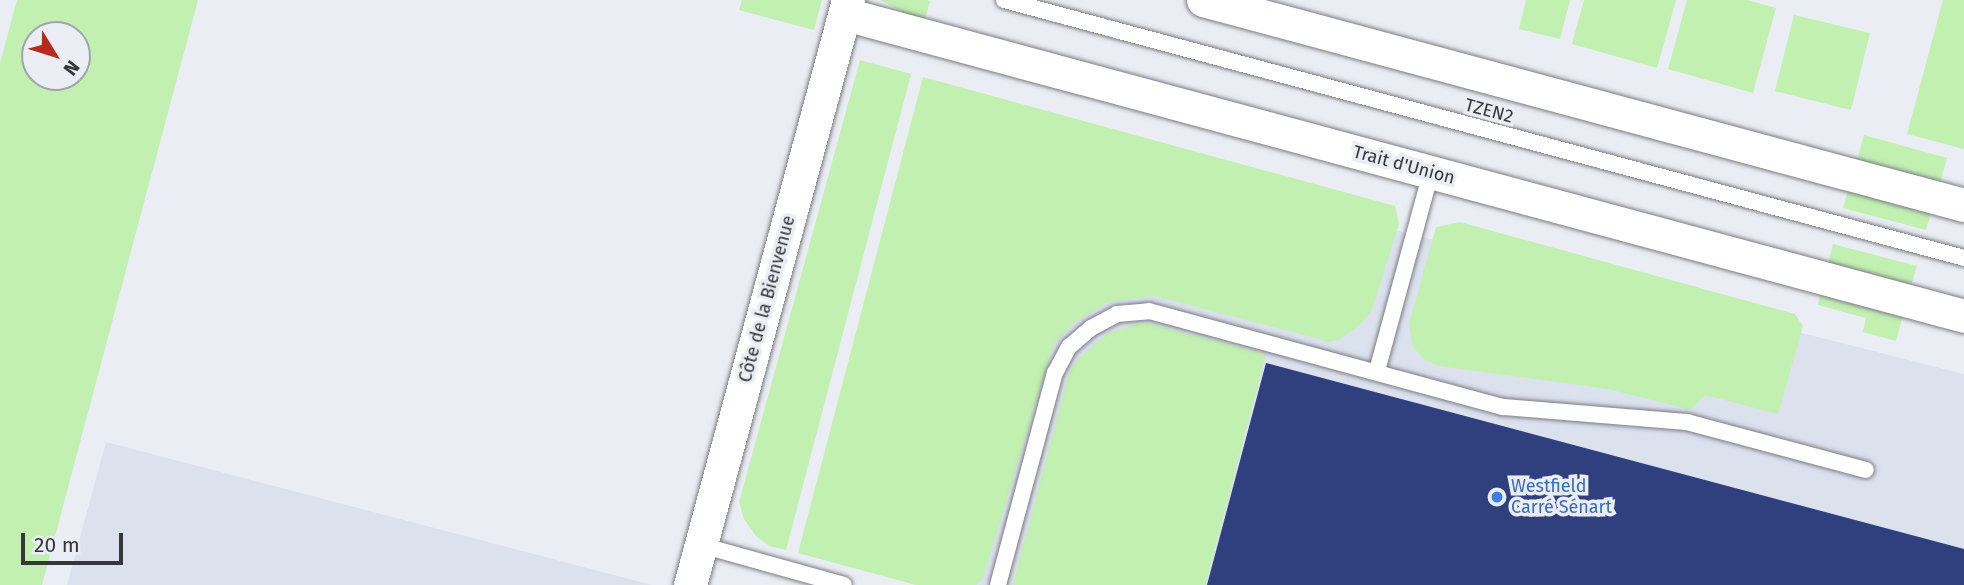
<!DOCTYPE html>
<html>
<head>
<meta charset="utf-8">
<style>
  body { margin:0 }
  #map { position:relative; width:1964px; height:585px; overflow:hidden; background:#ebedf4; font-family:"Fira Sans",sans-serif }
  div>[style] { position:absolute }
  .built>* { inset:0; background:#dce1ee }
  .green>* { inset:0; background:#c2f0b1 }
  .building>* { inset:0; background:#30407e }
  .roads { filter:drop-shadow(0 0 2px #7a7c82) drop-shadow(0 0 2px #7a7c82) }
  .service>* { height:16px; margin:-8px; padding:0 8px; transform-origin:8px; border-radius:8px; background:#fff }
  .minor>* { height:33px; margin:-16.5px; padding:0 16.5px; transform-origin:16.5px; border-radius:16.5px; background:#fff }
  .dots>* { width:19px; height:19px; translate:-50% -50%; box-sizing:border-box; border:4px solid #ebedf4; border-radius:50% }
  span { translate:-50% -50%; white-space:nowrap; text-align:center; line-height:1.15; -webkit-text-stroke:7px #ebedf4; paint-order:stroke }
  .street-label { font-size:18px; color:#363739 }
  .shop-label { font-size:18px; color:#366cbe }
  .left { translate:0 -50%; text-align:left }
  .north { position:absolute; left:21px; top:21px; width:70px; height:70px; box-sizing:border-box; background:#ebedf4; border:2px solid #a3a4a9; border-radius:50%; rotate:128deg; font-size:19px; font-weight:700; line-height:28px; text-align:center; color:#363739 }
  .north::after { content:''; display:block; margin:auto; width:24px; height:32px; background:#b82a1c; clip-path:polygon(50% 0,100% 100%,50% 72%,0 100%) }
  .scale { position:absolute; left:21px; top:533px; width:102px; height:32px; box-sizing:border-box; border:4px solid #363739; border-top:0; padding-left:9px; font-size:21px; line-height:24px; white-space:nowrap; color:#363739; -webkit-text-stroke:5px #ebedf4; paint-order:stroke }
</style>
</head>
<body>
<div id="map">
  <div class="built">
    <i style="clip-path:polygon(1086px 152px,1964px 374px,1964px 585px,971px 585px)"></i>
    <i style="clip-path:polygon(106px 442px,652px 585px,67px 585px)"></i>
  </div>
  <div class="green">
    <i style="clip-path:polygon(evenodd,17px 0,198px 0,42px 585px,0 585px,0 63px,17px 0,35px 35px,77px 35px,77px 77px,35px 77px,35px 35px)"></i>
    <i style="clip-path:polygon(742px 0,822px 0,814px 30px,739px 10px)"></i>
    <i style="clip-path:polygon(880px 0,927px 0,930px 1px,924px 23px)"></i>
    <i style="clip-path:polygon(1526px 0,1570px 0,1560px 39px,1519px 29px)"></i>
    <i style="clip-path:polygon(1584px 0,1676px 0,1657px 68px,1572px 44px)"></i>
    <i style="clip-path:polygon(1687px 0,1747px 0,1776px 8px,1753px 93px,1668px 69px)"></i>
    <i style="clip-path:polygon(1943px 0,1964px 0,1964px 149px,1907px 134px)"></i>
    <i style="clip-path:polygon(1794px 15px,1870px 33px,1851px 110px,1775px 91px)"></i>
    <i style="clip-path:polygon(860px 60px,911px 74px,786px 550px,769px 546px,756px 536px,744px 519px,739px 502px)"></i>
    <i style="clip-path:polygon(923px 77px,1395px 206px,1399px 224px,1372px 310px,1359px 326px,1340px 339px,1330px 342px,1154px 296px,1108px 302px,1075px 322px,1053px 345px,986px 569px,983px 579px,976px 585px,916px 585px,798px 553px)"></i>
    <i style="clip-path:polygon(1864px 135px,1947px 158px,1939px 187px,1856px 165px)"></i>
    <i style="clip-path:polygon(1850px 184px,1933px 207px,1926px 230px,1843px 208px)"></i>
    <i style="clip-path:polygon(1460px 222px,1795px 314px,1803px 326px,1778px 414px,1705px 395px,1691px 410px,1608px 389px,1439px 366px,1425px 360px,1413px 347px,1409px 324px,1436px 227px)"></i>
    <i style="clip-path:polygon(1833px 244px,1917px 266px,1910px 289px,1827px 267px)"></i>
    <i style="clip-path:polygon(1822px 286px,1905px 309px,1896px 341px,1863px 332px,1866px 318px,1818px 305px)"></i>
    <i style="clip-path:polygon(1136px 324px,1152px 324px,1266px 354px,1206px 583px,1209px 585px,1013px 585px,1069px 373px,1078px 359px,1107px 334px)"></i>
  </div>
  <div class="building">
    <i style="clip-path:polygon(1266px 363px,1964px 549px,1964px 585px,1207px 585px)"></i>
  </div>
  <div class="roads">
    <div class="service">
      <i style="left:1004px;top:0;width:994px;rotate:15.04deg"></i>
      <i style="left:1377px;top:371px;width:206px;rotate:-74.8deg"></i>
      <i style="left:701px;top:545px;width:148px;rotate:15.6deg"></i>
      <i style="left:998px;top:585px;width:220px;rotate:-75deg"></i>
      <i style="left:1055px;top:373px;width:30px;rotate:-62deg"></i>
      <i style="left:1069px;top:347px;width:29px;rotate:-41deg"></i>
      <i style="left:1091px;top:328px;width:30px;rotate:-28deg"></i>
      <i style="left:1117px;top:314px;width:32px;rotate:-5deg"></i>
      <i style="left:1149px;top:311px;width:367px;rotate:15.2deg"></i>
      <i style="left:1503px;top:407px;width:185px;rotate:4.7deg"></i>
      <i style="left:1687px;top:422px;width:185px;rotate:15deg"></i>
    </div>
    <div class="minor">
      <i style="left:1203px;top:0;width:788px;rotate:15.08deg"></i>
      <i style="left:845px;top:14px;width:1159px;rotate:15.1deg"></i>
      <i style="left:690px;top:585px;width:606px;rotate:-74.89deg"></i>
    </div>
  </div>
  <div class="dots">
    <i style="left:1497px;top:497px;background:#3f7fe0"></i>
  </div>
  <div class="street-label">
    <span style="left:1489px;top:111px;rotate:15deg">TZEN2</span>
    <span style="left:1404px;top:165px;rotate:15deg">Trait d'Union</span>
    <span style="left:767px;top:299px;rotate:-75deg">Côte de la Bienvenue</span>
  </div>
  <div class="shop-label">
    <span class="left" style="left:1511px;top:497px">Westfield<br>Carré Sénart</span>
  </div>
  <div class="north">N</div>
  <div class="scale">20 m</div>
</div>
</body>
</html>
